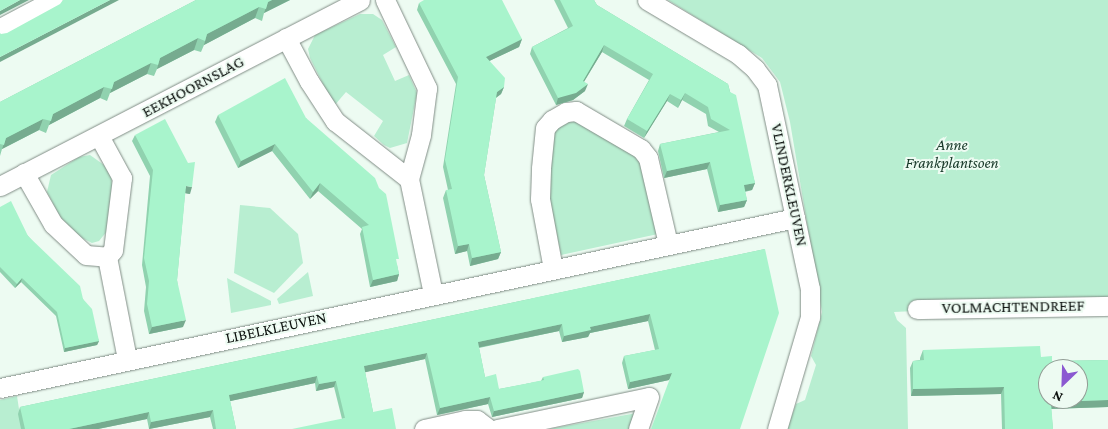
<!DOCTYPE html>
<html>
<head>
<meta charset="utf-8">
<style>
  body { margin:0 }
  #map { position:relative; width:1108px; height:429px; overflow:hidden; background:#edfbf2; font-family:"Crimson Pro",serif }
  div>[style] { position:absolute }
  .green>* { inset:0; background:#b8eed1 }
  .roads { filter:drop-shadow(0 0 1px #818d86) drop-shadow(0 0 1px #818d86) }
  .minor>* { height:19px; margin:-9.5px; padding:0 9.5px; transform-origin:9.5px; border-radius:9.5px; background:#fff }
  .wall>* { inset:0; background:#90d2af }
  .shaded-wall>* { inset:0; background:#76ab8f }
  .building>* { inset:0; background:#a8f4cc }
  span { translate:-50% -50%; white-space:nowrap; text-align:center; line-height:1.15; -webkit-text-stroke:4px #edfbf2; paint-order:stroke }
  .street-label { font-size:16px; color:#0b100d }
  .park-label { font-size:16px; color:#173828; font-style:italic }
  .north { position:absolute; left:1038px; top:359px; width:50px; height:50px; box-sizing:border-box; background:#edfbf2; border:1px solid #939d96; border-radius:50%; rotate:204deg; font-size:14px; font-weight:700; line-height:20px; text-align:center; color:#0b100d }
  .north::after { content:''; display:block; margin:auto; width:18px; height:22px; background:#8b59d1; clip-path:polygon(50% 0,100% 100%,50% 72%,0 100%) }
</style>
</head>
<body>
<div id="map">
  <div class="green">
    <i style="clip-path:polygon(668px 0,1108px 0,1108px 302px,894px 312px,897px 320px,906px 328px,908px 429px,787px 429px,796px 404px,805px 400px,816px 365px,811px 356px,822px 312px,790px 122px,780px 82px,762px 58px)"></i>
    <i style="clip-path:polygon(360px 14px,373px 14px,382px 20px,396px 47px,383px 55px,395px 81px,409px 75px,417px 93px,407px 143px,390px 148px,384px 145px,374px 136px,383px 121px,346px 92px,334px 106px,310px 58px,308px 49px,315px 35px)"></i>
    <i style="clip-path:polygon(569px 120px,577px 120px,636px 156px,641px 163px,658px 234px,561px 255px,548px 191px,555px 128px)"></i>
    <i style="clip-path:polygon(90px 155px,104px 165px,111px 176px,112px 185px,108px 230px,99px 241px,92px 243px,80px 237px,60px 217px,47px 192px,51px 175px,79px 157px)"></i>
    <i style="clip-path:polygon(240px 205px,270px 208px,298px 234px,303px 263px,274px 293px,234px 273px)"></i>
    <i style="clip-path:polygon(308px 272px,313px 296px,279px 304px,277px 299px)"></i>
    <i style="clip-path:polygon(227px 278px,271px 301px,271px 305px,231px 313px)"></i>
    <i style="clip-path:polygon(17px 396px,22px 429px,0 429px,0 400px)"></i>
    <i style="clip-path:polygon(637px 413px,631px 429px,549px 429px)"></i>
  </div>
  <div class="roads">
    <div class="minor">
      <i style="left:385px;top:0;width:98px;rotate:64.5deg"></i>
      <i style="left:427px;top:88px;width:47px;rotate:97.3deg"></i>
      <i style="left:421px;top:135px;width:46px;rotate:105.3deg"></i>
      <i style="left:409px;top:179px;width:117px;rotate:78.2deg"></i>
      <i style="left:647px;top:0;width:106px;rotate:30.7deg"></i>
      <i style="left:738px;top:54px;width:23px;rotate:41deg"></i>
      <i style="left:755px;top:69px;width:20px;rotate:53deg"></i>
      <i style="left:767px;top:85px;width:208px;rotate:78.1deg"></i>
      <i style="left:810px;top:289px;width:28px;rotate:90deg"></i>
      <i style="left:810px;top:317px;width:117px;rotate:106.4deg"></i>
      <i style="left:0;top:28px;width:60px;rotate:-27.8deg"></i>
      <i style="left:286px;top:38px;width:49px;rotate:61.9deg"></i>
      <i style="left:309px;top:81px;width:48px;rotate:57deg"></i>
      <i style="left:335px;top:121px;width:94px;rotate:38.1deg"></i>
      <i style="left:24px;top:173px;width:59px;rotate:60.4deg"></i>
      <i style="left:53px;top:224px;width:45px;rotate:43.2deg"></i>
      <i style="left:86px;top:255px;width:21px;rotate:5deg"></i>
      <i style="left:107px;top:257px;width:9px;rotate:-49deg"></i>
      <i style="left:113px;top:250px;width:73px;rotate:-82.9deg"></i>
      <i style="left:122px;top:178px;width:48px;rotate:-118.7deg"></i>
      <i style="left:0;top:186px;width:405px;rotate:-27.3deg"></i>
      <i style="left:107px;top:257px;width:104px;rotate:78.9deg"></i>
      <i style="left:553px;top:269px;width:71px;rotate:-100.5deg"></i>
      <i style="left:540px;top:199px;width:31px;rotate:-88deg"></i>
      <i style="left:541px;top:168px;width:40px;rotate:-84.3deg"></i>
      <i style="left:545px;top:128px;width:11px;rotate:-49deg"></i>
      <i style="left:552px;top:120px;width:16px;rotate:-30deg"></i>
      <i style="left:566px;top:112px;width:10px;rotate:-6deg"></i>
      <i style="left:576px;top:111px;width:75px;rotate:30.3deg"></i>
      <i style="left:641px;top:149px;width:11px;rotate:52deg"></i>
      <i style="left:648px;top:158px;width:88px;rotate:76.9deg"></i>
      <i style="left:917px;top:309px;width:191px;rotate:-0.9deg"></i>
      <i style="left:0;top:388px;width:813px;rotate:-12.07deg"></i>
      <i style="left:424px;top:429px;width:42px;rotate:-12.4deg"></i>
      <i style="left:465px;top:420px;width:12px"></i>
      <i style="left:477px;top:420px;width:15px;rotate:37deg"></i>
      <i style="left:497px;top:429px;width:155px;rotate:-11.9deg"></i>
      <i style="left:649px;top:397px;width:34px;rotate:109deg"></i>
    </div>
  </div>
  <div class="wall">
    <i style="clip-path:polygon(196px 0,290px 0,264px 13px,262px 21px,255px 18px,204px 45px,201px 52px,194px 50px,157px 69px,154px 76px,147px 74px,110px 93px,107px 101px,100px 98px,49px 125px,46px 133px,39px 130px,2px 149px,0 156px,0 102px)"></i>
    <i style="clip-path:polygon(554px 0,594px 0,597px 5px,728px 84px,755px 183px,752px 190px,745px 192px,747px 200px,744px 207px,718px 212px,707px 169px,664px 178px,658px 151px,660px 144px,719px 132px,708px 126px,706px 114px,682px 100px,678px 108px,667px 101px,644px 138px,624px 126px,627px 119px,649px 80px,602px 52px,584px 82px,585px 91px,573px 100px,556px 105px,530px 54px,532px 47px,568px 28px)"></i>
    <i style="clip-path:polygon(419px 3px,522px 39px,519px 47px,489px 61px,504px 87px,501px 94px,496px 98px,484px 175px,501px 252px,498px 259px,470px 266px,467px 251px,455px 254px,443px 198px,446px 190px,448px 190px,443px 167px,456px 84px,417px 10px)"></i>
    <i style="clip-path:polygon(218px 115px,306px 118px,397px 265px,399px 274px,397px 281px,370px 287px,360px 234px,362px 229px,318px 191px,310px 199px,272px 151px,238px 168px,215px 122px)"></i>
    <i style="clip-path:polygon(135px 135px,190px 194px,185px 193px,177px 280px,183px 327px,149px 334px,144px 311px,146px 287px,142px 265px,150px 176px,132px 141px)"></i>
    <i style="clip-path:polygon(0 207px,28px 236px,83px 299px,99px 341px,97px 345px,64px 352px,56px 316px,21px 282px,15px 288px,0 272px)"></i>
    <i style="clip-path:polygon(765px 249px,669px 380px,628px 389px,622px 363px,624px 356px,655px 350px,648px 321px,590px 333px,588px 337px,562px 342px,559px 331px,479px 348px,485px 377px,499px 389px,541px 381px,543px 377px,584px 392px,582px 398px,492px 417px,488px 404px,437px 415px,425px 359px,365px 372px,373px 412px,342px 419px,334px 387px,316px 391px,315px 383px,230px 401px,236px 429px,213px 429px,210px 417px,149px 429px,147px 419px,98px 429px,21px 429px,18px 414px,20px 407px)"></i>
    <i style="clip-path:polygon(923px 350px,1041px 357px,1052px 361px,1108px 360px,1108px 407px,1051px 409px,1053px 429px,1002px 429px,1001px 394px,911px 396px,910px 368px,913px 361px,920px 360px,920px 358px)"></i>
  </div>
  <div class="shaded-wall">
    <i style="clip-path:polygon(20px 0,29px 0,0 15px,0 11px)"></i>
    <i style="clip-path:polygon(110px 0,119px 0,0 62px,0 57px)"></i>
    <i style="clip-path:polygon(272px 0,290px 0,264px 13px,268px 2px)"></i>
    <i style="clip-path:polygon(259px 7px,255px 18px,204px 45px,207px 34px)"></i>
    <i style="clip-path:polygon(198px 38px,194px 50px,157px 69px,160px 58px)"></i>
    <i style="clip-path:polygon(522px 39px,519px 47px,483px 64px,486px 57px)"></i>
    <i style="clip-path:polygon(604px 45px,602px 52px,580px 88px,583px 81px)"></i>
    <i style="clip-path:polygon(151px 63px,147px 74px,110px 93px,114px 82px)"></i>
    <i style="clip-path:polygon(588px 84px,585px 91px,573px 100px,556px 105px,558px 98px)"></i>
    <i style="clip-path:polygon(104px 87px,100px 98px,49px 125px,53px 114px)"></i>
    <i style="clip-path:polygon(504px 87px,501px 94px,494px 99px,497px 92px)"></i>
    <i style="clip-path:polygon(685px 93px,682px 100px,678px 108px,681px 100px)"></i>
    <i style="clip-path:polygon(670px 94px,667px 101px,644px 138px,647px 131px)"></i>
    <i style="clip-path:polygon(43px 119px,39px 130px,2px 149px,6px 138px)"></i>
    <i style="clip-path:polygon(275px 144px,272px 151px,238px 168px,241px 161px)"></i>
    <i style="clip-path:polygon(710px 162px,707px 169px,664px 178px,667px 171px)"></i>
    <i style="clip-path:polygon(320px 183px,318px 191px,310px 199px,313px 192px)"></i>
    <i style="clip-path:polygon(755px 183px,752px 190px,741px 192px,744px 185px)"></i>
    <i style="clip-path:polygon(186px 186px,192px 187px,190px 194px,184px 193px)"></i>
    <i style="clip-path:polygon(747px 200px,744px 207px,718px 212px,720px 205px)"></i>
    <i style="clip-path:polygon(469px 244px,467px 251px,455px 254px,458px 246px)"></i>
    <i style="clip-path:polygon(501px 252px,498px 259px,470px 266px,472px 258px)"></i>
    <i style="clip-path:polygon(399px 274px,397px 281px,370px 287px,373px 280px)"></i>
    <i style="clip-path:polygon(22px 278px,21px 282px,15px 288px,17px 284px)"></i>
    <i style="clip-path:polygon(650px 314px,648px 321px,590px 333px,588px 337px,562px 342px,564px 336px,590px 327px)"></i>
    <i style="clip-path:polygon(186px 320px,183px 327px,149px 334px,152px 327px)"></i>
    <i style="clip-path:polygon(562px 324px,559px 331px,476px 348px,478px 342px)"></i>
    <i style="clip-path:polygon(99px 341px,97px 345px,64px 352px,65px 348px)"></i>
    <i style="clip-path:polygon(427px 353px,425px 359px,362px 373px,364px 366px)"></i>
    <i style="clip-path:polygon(672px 373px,669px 380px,628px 389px,630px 382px)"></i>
    <i style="clip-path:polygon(317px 376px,315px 383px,226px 402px,229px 395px)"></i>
    <i style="clip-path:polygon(336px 381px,334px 387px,316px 391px,319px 384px)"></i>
    <i style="clip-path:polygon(1004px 387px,1001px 394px,911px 396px,913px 389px)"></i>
    <i style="clip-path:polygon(584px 392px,582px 398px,492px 417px,494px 411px)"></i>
    <i style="clip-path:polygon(490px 397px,488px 404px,437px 415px,440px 408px)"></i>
    <i style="clip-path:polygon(1108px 400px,1108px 407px,1048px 409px,1051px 402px)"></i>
    <i style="clip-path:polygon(213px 410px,210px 417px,149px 429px,151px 422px)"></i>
    <i style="clip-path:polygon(149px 412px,147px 419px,98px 429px,69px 429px)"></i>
  </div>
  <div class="building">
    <i style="clip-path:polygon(0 0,20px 0,0 11px)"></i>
    <i style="clip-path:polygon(63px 0,110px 0,0 57px,0 33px,1px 34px,7px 33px,60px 4px)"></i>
    <i style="clip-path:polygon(196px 0,272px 0,268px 2px,266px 9px,259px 7px,207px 34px,205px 41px,198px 38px,160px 58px,158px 65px,151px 63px,114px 82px,112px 89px,104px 87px,53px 114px,51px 121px,43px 119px,6px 138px,4px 145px,0 144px,0 102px)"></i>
    <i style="clip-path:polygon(424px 0,502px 0,522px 39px,486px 57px,505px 78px,504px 87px,497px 92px,484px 175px,501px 252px,472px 258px,469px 244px,458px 246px,446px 190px,452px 189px,445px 160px,458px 77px,419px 3px)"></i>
    <i style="clip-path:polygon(560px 0,594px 0,597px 5px,728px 84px,730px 92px,736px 95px,755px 183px,744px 185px,747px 200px,720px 205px,710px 162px,667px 171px,660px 144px,730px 130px,711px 119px,708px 107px,685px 93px,681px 100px,670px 94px,647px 131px,627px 119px,653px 74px,604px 45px,583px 81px,588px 84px,576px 93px,558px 98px,532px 47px,573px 26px)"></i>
    <i style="clip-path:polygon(285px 78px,306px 118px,375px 178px,379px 188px,386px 194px,399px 259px,396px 259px,399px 274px,373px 280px,362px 227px,369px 225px,320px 183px,313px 192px,275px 144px,241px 161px,218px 115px)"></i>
    <i style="clip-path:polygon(165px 119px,188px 163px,195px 162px,192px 187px,186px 186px,177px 280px,186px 320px,152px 327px,147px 304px,149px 281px,144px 258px,153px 170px,135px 135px)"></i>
    <i style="clip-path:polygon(11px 201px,28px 236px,80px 286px,83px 299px,92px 309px,99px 341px,65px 348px,57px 312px,22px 278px,17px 284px,0 267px,0 207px)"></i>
    <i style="clip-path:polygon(765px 249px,779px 313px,740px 429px,651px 429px,672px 373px,630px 382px,624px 356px,659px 349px,650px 314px,590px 327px,591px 330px,564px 336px,562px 324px,478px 342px,485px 377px,496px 374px,499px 389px,544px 380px,543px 377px,578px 369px,580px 371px,584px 392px,494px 411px,490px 397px,440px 408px,427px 353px,364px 366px,373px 412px,392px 408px,396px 429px,292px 429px,345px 418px,336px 381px,319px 384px,317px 376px,229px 395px,236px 429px,216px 429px,213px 410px,151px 422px,149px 412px,69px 429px,25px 429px,20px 407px)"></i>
    <i style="clip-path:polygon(evenodd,1040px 346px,1041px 357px,1052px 356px,1052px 361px,1108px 360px,1108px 400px,1051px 402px,1053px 429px,1005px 429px,1004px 387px,913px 389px,913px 361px,924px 360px,923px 350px,1040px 346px,1048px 369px,1078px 369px,1078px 399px,1048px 399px,1048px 369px)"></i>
  </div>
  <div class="street-label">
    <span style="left:193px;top:87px;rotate:-28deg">EEKHOORNSLAG</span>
    <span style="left:789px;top:185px;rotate:78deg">VLINDERKLEUVEN</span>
    <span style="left:1013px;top:307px;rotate:-1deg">VOLMACHTENDREEF</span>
    <span style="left:276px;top:328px;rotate:-12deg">LIBELKLEUVEN</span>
  </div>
  <div class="park-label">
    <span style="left:952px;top:154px">Anne<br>Frankplantsoen</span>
  </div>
  <div class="north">N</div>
</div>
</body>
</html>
